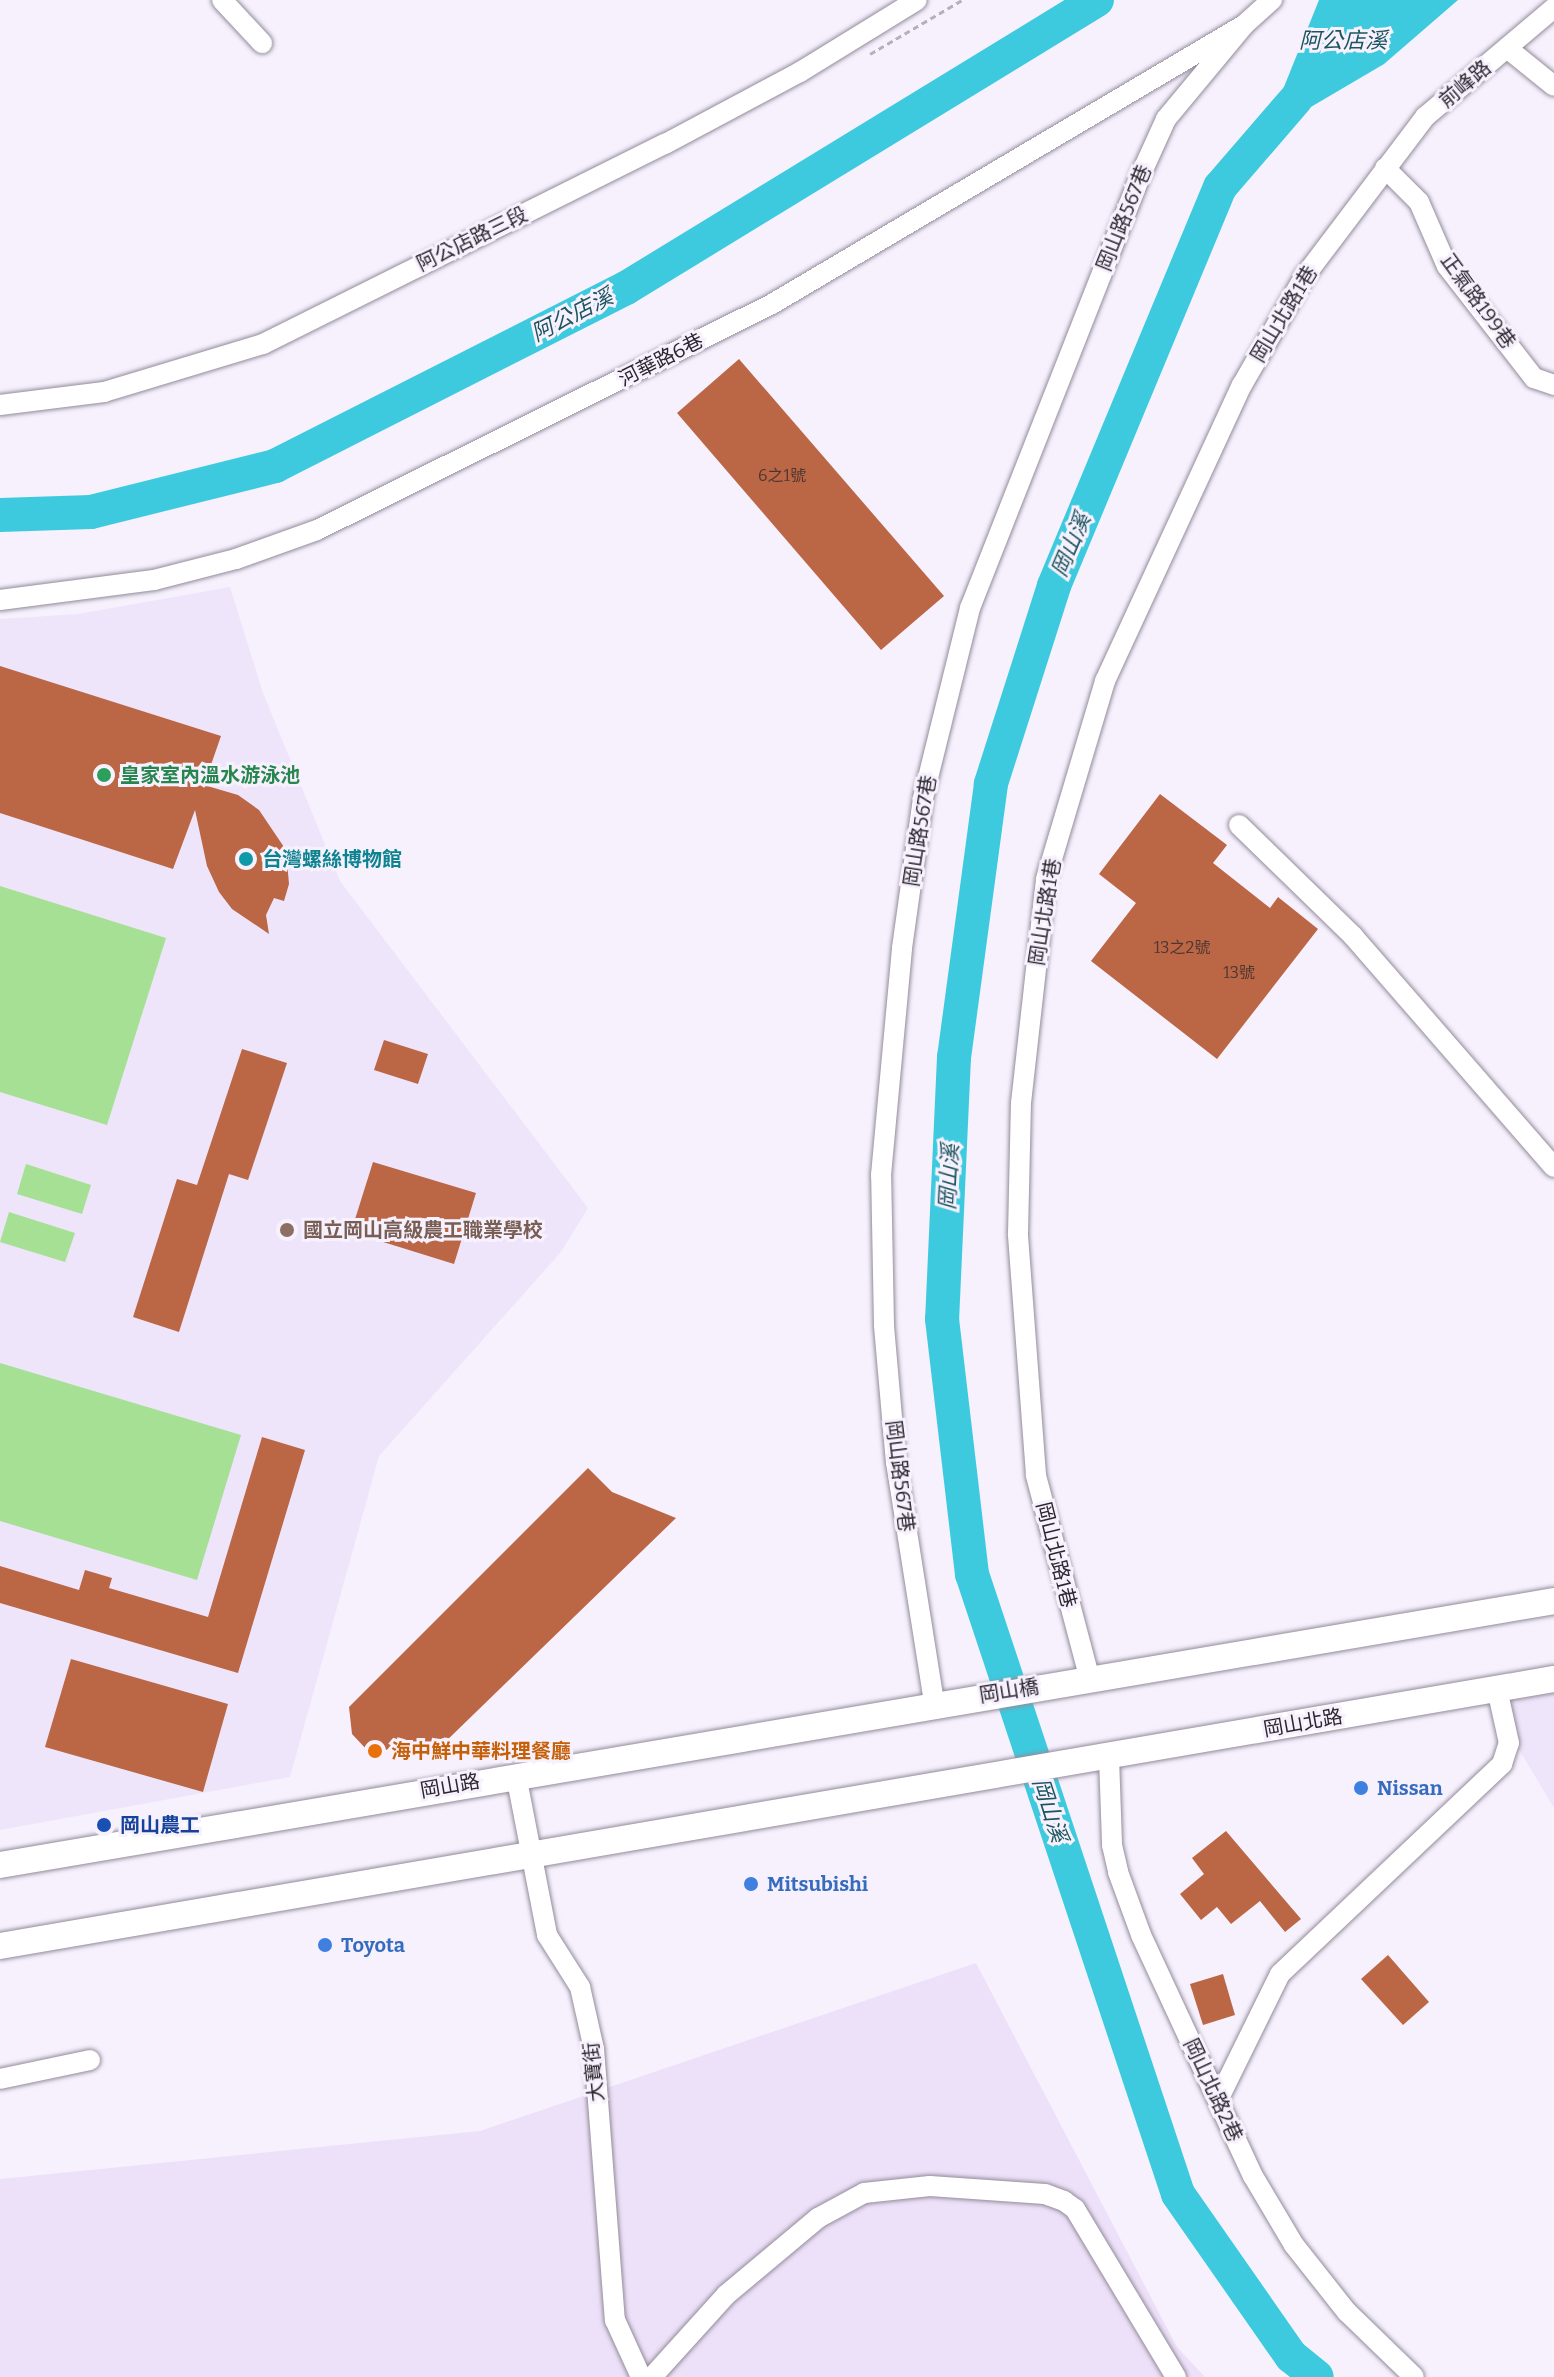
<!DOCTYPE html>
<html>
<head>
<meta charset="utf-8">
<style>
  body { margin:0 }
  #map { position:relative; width:1554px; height:2377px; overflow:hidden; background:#f7f1fe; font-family:Bitter,"Noto Sans TC",serif }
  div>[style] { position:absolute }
  .built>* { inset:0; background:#ede1f9 }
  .education>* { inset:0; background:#eee5fb }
  .green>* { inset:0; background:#a5e094 }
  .water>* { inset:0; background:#3dcadf }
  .river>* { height:34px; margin:-17px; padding:0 17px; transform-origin:17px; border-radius:17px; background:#3dcadf }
  .building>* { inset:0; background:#b64 }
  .path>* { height:3px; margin-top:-1.5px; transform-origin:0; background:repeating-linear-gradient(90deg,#b5b0bb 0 6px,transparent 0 10px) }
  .roads { filter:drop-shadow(0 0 2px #938b9a) drop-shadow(0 0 2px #938b9a) }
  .minor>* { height:20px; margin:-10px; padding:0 10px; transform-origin:10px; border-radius:10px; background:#fff }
  .major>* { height:26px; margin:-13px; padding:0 13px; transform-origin:13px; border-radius:13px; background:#fff }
  .dots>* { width:22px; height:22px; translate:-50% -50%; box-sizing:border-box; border:4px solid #f7f1fe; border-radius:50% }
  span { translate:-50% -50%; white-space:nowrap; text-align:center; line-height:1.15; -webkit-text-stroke:6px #f7f1fe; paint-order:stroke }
  .number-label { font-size:16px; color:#4e3733 }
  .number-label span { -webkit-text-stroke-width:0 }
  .street-label { font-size:20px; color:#2a272d }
  .leisure-label { font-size:20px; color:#27864d; font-weight:700 }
  .left { translate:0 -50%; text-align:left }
  .culture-label { font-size:20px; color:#0d838f; font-weight:700 }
  .education-label { font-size:20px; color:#785e54; font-weight:700 }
  .food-label { font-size:20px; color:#c56008; font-weight:700 }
  .shop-label { font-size:20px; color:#366cbe; font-weight:700 }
  .transit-label { font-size:20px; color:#164399; font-weight:700 }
  .water-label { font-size:22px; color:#1c555e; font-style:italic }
</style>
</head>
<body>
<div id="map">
  <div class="built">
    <i style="clip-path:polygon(976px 1963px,1177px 2347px,1205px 2377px,0 2377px,0 2179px,480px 2131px)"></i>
  </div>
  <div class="education">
    <i style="clip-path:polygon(230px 587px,263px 693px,340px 881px,588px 1208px,561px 1252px,379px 1456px,290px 1777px,0 1830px,0 619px,78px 614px)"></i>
    <i style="clip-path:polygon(1554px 1691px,1554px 1808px,1518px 1748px,1507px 1698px)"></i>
  </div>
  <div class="green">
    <i style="clip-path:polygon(0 886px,166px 938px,107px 1125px,0 1092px)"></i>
    <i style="clip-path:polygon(26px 1164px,91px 1185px,82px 1214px,17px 1194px)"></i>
    <i style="clip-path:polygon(9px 1212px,75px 1233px,65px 1262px,0 1242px)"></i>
    <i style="clip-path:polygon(0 1363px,241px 1435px,197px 1580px,0 1521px)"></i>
  </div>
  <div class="water">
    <i style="clip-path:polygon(1319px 0,1458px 0,1384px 64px,1265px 134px)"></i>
  </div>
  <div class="river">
    <i style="left:1296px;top:99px;width:116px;rotate:130.8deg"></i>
    <i style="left:1220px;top:187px;width:432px;rotate:112.6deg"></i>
    <i style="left:1054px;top:586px;width:208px;rotate:107.7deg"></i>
    <i style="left:991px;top:784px;width:275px;rotate:97.7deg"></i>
    <i style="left:954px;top:1057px;width:262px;rotate:92.6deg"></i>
    <i style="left:942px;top:1319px;width:257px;rotate:83.3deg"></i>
    <i style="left:972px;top:1574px;width:653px;rotate:71.62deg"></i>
    <i style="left:1178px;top:2194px;width:198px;rotate:55.1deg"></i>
    <i style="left:1291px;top:2356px;width:33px;rotate:39deg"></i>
    <i style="left:0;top:515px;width:91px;rotate:-1.9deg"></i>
    <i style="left:91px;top:512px;width:190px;rotate:-14deg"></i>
    <i style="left:275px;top:466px;width:394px;rotate:-26.9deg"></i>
    <i style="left:626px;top:288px;width:552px;rotate:-31.44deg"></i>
  </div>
  <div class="building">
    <i style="clip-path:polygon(739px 359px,944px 596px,881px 650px,677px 413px)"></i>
    <i style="clip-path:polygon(0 666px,221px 736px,204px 785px,238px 795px,259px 810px,286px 850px,289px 884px,284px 901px,274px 898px,266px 915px,269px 934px,232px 909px,219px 892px,207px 866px,195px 810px,173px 869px,0 813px)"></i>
    <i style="clip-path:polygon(1160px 794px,1227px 845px,1213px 863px,1270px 908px,1278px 897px,1318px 929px,1217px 1059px,1091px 961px,1136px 903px,1099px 874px)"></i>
    <i style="clip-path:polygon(384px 1040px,428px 1054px,418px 1084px,374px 1070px)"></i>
    <i style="clip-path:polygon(242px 1049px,287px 1063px,248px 1180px,229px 1174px,179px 1332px,133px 1317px,177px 1179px,197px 1185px)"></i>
    <i style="clip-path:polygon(373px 1162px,476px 1193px,454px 1264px,351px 1232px)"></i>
    <i style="clip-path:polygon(262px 1437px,305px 1450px,238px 1673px,0 1603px,0 1566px,79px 1590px,85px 1570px,112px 1578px,109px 1588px,208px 1617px)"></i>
    <i style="clip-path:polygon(588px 1468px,612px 1492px,676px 1518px,441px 1746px,368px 1751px,352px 1734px,349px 1707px)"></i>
    <i style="clip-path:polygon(71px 1659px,228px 1704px,203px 1792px,45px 1747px)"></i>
    <i style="clip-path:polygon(1226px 1831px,1301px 1919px,1285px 1932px,1260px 1901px,1231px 1924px,1217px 1907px,1201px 1920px,1180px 1894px,1204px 1874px,1192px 1858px)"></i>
    <i style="clip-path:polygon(1388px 1955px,1429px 2002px,1403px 2025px,1361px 1979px)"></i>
    <i style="clip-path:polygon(1223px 1974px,1235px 2015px,1203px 2025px,1190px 1984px)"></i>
  </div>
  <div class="path">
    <i style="left:870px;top:54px;width:107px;rotate:-30.4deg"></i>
  </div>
  <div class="roads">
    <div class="minor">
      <i style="left:222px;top:0;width:59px;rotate:47.1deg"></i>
      <i style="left:1507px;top:48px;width:60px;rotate:39deg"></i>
      <i style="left:1385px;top:168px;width:48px;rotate:45deg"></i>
      <i style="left:1419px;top:202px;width:70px;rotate:66.4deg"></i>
      <i style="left:1447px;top:266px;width:142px;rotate:52.2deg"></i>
      <i style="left:1534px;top:378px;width:21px;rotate:19deg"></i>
      <i style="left:0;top:405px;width:105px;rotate:-7.1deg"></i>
      <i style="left:104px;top:392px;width:166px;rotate:-16.8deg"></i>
      <i style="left:263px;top:344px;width:449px;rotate:-26.5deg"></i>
      <i style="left:665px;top:144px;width:153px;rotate:-28.1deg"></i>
      <i style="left:800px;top:72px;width:137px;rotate:-31.6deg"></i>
      <i style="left:0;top:600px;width:155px;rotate:-7.4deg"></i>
      <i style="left:154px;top:580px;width:85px;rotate:-14.4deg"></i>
      <i style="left:236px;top:559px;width:86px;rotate:-19.7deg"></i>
      <i style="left:317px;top:530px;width:508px;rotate:-26.41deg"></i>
      <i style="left:772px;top:304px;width:548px;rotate:-30.59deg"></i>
      <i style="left:1244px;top:25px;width:38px;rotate:-42deg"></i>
      <i style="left:1239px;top:825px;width:159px;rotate:44.2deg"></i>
      <i style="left:1353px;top:936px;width:306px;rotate:49deg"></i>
      <i style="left:1090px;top:1680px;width:212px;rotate:-104.8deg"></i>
      <i style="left:1036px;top:1475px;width:242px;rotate:-94.3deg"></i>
      <i style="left:1018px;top:1234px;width:131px;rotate:-88.7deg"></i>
      <i style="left:1021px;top:1103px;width:225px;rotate:-83.6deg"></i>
      <i style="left:1046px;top:879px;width:207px;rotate:-73.4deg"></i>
      <i style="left:1105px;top:681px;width:326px;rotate:-65.2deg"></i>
      <i style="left:1242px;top:385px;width:125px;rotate:-60.1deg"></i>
      <i style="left:1304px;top:277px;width:201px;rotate:-52.9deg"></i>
      <i style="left:1425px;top:117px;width:169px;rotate:-40.2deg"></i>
      <i style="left:934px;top:1702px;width:242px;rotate:-99deg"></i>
      <i style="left:896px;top:1463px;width:139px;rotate:-95deg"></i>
      <i style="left:884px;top:1325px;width:150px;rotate:-91.1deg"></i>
      <i style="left:881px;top:1175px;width:228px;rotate:-84.7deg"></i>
      <i style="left:902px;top:948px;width:151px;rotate:-82deg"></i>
      <i style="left:923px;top:798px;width:196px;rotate:-76.1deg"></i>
      <i style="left:970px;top:608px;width:469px;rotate:-68.5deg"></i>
      <i style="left:1142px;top:172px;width:58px;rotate:-65.6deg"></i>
      <i style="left:1166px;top:119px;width:122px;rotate:-50.3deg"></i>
      <i style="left:1109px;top:1757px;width:88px;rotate:88deg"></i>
      <i style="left:1112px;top:1845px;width:28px;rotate:77deg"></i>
      <i style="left:1118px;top:1872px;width:67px;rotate:69.9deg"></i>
      <i style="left:1141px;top:1935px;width:266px;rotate:65.1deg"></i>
      <i style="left:1253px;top:2176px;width:80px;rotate:59.3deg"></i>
      <i style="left:1294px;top:2245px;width:85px;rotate:51.7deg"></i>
      <i style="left:1347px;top:2312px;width:93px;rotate:44.1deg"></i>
      <i style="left:516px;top:1775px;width:163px;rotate:79deg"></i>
      <i style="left:547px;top:1935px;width:62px;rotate:57.6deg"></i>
      <i style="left:580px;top:1987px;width:64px;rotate:77.3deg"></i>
      <i style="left:594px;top:2049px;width:272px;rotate:85.6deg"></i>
      <i style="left:615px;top:2320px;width:63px;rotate:65.5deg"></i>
      <i style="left:0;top:2079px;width:92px;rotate:-11.9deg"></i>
      <i style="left:1218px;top:2100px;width:140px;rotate:-63.8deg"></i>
      <i style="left:1280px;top:1974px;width:306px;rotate:-43.4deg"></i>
      <i style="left:1502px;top:1764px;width:22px;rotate:-72deg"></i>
      <i style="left:1509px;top:1743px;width:55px;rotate:-102.5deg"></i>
      <i style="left:652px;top:2377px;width:110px;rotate:-47.9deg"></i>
      <i style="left:726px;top:2295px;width:120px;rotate:-39.9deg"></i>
      <i style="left:818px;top:2218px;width:52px;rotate:-28.5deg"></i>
      <i style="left:864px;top:2193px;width:66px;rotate:-6.1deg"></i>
      <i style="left:930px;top:2186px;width:115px;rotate:4deg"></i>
      <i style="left:1045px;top:2194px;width:20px;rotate:20deg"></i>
      <i style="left:1064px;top:2201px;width:14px;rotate:36deg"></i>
      <i style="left:1075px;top:2209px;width:196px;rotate:59deg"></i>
    </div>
    <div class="major">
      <i style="left:0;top:1865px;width:1576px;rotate:-9.64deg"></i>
      <i style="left:0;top:1946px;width:1577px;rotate:-9.75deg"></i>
    </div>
  </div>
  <div class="dots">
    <i style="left:104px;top:775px;background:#2e9e5b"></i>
    <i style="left:246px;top:859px;background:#0f9aa8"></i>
    <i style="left:287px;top:1230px;background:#8d6e63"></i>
    <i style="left:375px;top:1751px;background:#e8710a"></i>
    <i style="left:1361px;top:1788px;background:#3f7fe0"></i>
    <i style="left:104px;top:1825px;background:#1a4fb4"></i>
    <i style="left:751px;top:1884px;background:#3f7fe0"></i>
    <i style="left:325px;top:1945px;background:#3f7fe0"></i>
  </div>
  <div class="number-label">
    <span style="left:782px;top:476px">6之1號</span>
    <span style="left:1182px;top:948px">13之2號</span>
    <span style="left:1239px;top:973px">13號</span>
  </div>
  <div class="street-label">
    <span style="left:1465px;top:84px;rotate:-40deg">前峰路</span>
    <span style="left:1124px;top:218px;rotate:-68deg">岡山路567巷</span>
    <span style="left:472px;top:239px;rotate:-26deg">阿公店路三段</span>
    <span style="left:1478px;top:301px;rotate:54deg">正氣路199巷</span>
    <span style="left:1284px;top:314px;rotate:-59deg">岡山北路1巷</span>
    <span style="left:661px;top:360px;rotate:-27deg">河華路6巷</span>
    <span style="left:920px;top:831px;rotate:-81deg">岡山路567巷</span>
    <span style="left:1045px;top:912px;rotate:-81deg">岡山北路1巷</span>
    <span style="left:900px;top:1476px;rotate:83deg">岡山路567巷</span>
    <span style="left:1056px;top:1555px;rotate:76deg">岡山北路1巷</span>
    <span style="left:1009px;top:1691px;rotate:-9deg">岡山橋</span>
    <span style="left:1303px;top:1723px;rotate:-10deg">岡山北路</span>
    <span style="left:450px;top:1786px;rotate:-10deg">岡山路</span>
    <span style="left:594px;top:2072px;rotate:-96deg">大寶街</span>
    <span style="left:1213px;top:2090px;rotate:65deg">岡山北路2巷</span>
  </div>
  <div class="leisure-label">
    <span class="left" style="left:120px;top:775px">皇家室內溫水游泳池</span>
  </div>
  <div class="culture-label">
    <span class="left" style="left:262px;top:859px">台灣螺絲博物館</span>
  </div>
  <div class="education-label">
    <span class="left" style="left:303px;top:1230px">國立岡山高級農工職業學校</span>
  </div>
  <div class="food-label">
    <span class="left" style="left:391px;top:1751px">海中鮮中華料理餐廳</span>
  </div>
  <div class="shop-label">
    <span class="left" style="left:1377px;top:1788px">Nissan</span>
    <span class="left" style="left:767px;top:1884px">Mitsubishi</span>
    <span class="left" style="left:341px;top:1945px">Toyota</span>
  </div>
  <div class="transit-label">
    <span class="left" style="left:120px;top:1825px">岡山農工</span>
  </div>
  <div class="water-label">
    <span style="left:1343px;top:41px">阿公店溪</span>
    <span style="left:572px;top:315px;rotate:-27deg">阿公店溪</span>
    <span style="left:1071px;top:545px;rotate:-67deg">岡山溪</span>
    <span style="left:949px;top:1177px;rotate:-87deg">岡山溪</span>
    <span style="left:1050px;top:1810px;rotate:72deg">岡山溪</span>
  </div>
</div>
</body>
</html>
